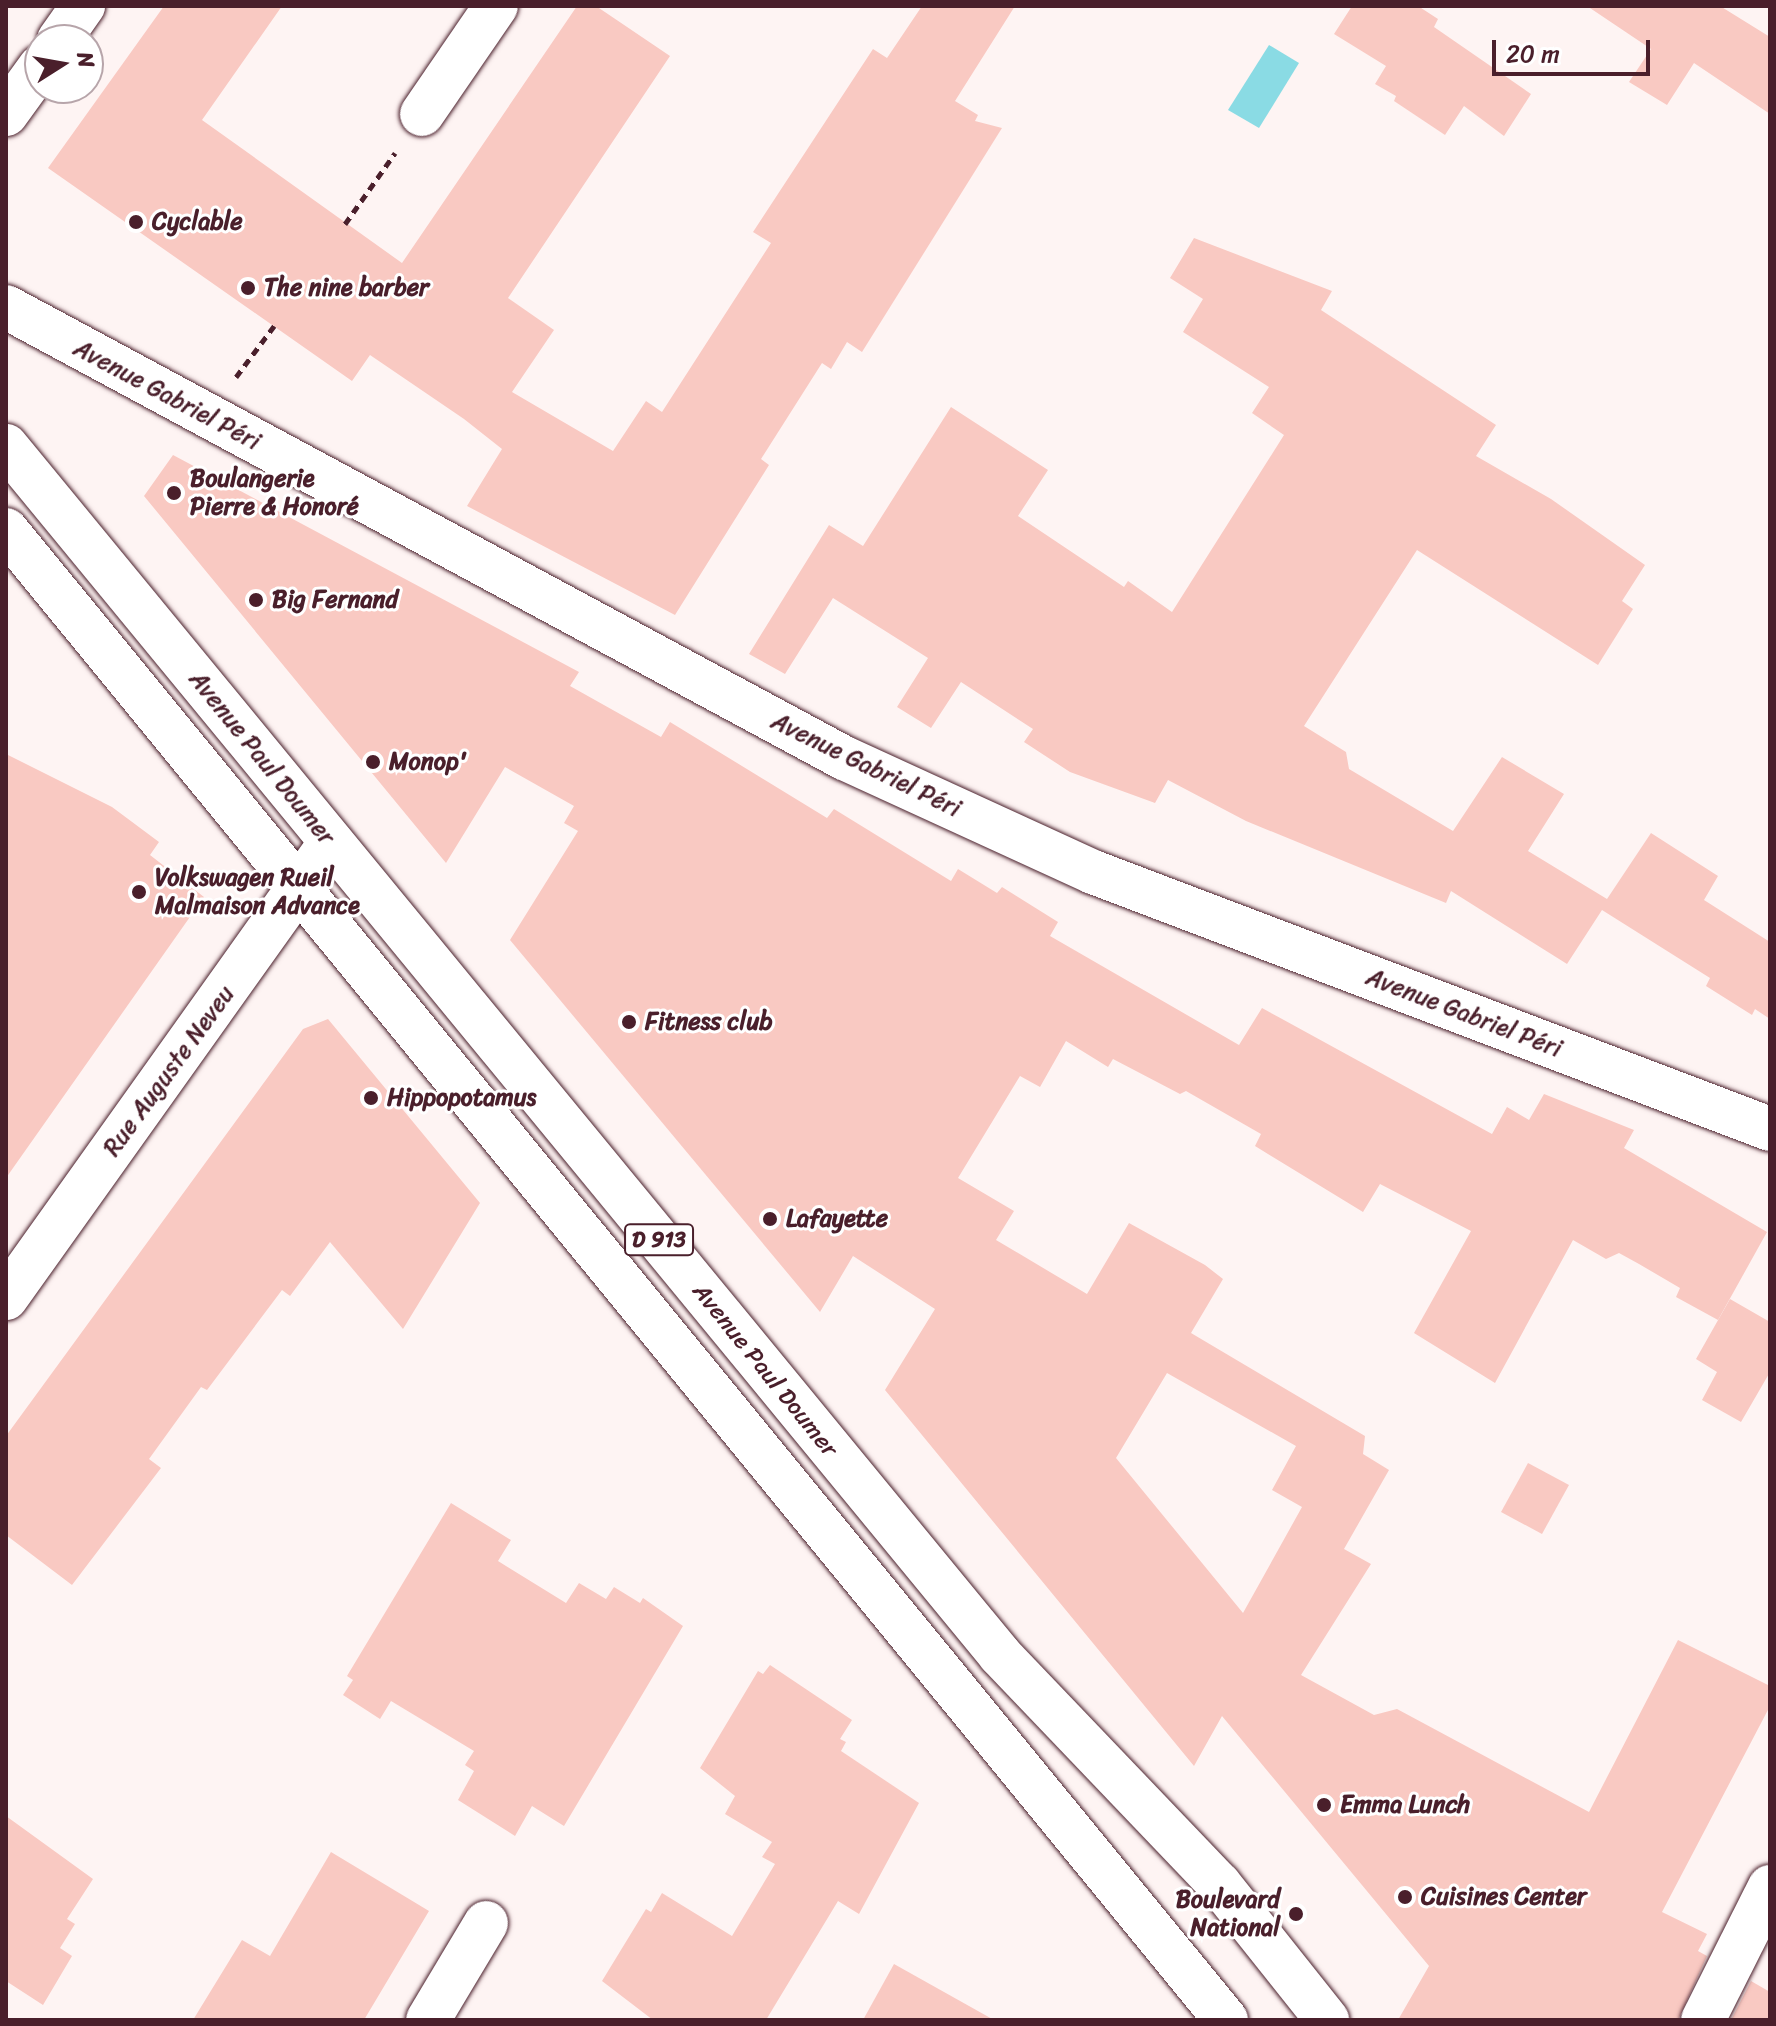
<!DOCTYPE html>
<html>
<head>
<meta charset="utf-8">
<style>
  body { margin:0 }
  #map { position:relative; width:1776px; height:2026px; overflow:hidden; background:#fef4f3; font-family:Sriracha,sans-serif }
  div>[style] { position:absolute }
  .water>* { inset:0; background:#8adbe4 }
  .building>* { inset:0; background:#f9c9c2 }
  .path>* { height:5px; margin-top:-2.5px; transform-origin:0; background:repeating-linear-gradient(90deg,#4a1f2b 0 8px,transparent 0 14px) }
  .roads { filter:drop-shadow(0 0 2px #4a1f2b) drop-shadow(0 0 2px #4a1f2b) }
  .minor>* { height:44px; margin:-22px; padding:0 22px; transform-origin:22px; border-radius:22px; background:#fff }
  .major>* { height:44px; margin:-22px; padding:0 22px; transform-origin:22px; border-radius:22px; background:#fff }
  .dots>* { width:22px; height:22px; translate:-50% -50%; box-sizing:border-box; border:4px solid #fff; border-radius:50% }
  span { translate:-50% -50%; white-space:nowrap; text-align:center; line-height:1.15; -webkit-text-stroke:6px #fff; paint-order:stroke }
  .shield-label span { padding:2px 6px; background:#fff; border:2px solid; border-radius:6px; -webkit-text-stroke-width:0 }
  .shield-label { font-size:22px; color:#4a1f2b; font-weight:700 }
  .poi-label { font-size:24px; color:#4a1f2b; font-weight:700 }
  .left { translate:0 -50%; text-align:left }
  .right { translate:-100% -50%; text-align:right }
  .street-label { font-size:24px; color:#4a1f2b }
  .frame { position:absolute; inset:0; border:8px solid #4a1f2b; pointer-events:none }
  .north { position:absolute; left:24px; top:24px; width:80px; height:80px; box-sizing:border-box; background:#fff; border:2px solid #b7a5aa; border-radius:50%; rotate:79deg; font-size:22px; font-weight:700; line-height:32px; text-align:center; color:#4a1f2b }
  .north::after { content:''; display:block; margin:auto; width:28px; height:36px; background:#4a1f2b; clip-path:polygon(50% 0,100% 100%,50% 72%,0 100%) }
  .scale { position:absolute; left:1492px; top:40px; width:158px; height:36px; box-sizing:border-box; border:4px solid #4a1f2b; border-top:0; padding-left:10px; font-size:24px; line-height:28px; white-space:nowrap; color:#4a1f2b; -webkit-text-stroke:6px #fff; paint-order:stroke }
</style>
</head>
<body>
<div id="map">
  <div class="water">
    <i style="clip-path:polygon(1269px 45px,1299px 63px,1259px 128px,1228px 110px)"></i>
  </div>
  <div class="building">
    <i style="clip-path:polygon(164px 6px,282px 6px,202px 120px,402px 263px,577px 6px,596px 6px,670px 56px,508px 298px,554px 330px,512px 392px,613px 451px,646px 401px,662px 412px,771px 243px,753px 232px,873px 49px,887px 58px,922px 6px,1015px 6px,955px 101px,978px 115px,975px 121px,1002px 128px,862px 352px,847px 342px,831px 369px,822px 363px,761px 459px,769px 465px,675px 615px,467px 506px,502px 449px,464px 419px,370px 355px,352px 381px,48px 168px)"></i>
    <i style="clip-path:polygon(1352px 6px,1418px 6px,1438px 19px,1434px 27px,1531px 94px,1504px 136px,1464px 106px,1445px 135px,1394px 101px,1396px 96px,1375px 84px,1386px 66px,1334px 34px)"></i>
    <i style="clip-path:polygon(1587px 6px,1720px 6px,1770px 37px,1770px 114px,1694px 63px,1667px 105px,1629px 82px,1651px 49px)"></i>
    <i style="clip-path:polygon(1194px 238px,1332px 291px,1321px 310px,1496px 425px,1476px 456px,1551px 499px,1645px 565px,1622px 601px,1633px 609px,1598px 665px,1417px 550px,1304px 726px,1346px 752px,1349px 769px,1453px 831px,1502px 757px,1564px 794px,1528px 851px,1607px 899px,1651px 833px,1718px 876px,1704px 900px,1770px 942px,1770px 1019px,1755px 1009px,1752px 1015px,1706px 986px,1710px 978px,1602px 910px,1567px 964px,1451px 891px,1446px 903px,1246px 821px,1168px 780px,1155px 803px,1070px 772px,1024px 742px,1033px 729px,961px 682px,931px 728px,897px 707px,928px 658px,833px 598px,785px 674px,749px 654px,829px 525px,863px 546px,951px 407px,1048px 470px,1018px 516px,1124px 587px,1128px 581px,1172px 612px,1284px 435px,1252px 413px,1269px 387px,1183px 332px,1203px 299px,1170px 278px)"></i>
    <i style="clip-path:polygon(evenodd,173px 455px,579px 672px,570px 686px,661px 737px,670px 722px,827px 818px,834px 809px,951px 881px,958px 869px,997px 893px,1002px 887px,1058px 922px,1050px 936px,1239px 1045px,1262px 1008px,1492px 1134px,1507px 1107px,1529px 1120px,1544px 1094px,1634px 1130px,1624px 1148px,1767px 1232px,1718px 1320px,1676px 1297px,1680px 1288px,1639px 1264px,1619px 1253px,1606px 1259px,1573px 1240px,1495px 1383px,1414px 1333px,1471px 1231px,1380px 1184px,1363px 1212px,1255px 1146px,1261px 1134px,1186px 1091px,1180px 1094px,1113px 1059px,1108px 1067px,1066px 1041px,1040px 1087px,1020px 1076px,958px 1178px,1014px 1211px,996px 1240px,1087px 1294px,1129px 1223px,1205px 1265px,1223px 1279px,1191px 1333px,1365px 1436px,1363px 1454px,1389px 1470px,1344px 1549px,1371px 1564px,1301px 1675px,1374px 1715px,1397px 1709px,1589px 1812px,1678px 1640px,1770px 1686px,1770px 1706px,1662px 1912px,1707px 1934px,1698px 1951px,1707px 1956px,1678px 2020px,1398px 2020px,1429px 1966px,1222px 1716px,1194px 1766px,885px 1390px,935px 1309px,853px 1256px,820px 1312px,510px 940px,578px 831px,564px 823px,574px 806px,505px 767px,446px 863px,144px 496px,173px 455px,1167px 1373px,1296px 1446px,1272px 1490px,1302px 1507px,1243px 1613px,1116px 1458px,1167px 1373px)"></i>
    <i style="clip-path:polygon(6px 754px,112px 807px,159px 842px,150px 855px,204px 897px,6px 1178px)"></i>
    <i style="clip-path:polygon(328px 1019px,480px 1203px,403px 1329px,330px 1242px,290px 1296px,282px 1290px,207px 1390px,201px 1387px,149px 1459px,161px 1468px,72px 1585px,6px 1535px,6px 1436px,303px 1029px)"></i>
    <i style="clip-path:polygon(1730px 1299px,1770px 1322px,1770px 1372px,1741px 1422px,1702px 1400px,1717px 1372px,1696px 1359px)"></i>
    <i style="clip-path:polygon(1528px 1463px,1569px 1485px,1542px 1534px,1501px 1512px)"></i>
    <i style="clip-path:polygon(451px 1503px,511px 1540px,498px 1561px,566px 1603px,579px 1583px,606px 1599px,614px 1587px,640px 1603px,643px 1598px,683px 1626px,564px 1826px,532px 1806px,515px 1836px,458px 1800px,474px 1771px,465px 1765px,474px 1751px,391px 1701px,380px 1719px,343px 1695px,353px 1680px,347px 1676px)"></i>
    <i style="clip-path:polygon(770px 1665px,852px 1720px,840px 1739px,846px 1742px,841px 1751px,919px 1803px,859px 1914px,838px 1901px,766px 2020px,653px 2020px,602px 1981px,646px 1909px,651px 1912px,662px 1893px,732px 1936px,775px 1864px,762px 1857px,772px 1842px,725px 1814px,735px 1796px,700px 1768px,758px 1671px,763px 1674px)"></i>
    <i style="clip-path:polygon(6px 1816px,93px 1879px,67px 1919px,75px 1924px,60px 1948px,72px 1956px,43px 2005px,6px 1981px)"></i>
    <i style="clip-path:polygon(331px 1852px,429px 1911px,364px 2020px,193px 2020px,242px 1940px,270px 1956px)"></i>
    <i style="clip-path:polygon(894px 1964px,994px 2020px,863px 2020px)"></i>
    <i style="clip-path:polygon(1751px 1981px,1770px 1992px,1770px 2020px,1731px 2020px)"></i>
  </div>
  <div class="path">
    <i style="left:345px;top:224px;width:87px;rotate:-54.8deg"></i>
    <i style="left:236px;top:377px;width:64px;rotate:-53.3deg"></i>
  </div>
  <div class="roads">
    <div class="minor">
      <i style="left:59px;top:40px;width:42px;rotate:-54.8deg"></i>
      <i style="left:6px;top:114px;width:58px;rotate:-54.1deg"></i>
      <i style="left:422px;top:114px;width:131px;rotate:-55.6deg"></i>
      <i style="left:6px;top:307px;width:952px;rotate:28.29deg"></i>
      <i style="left:844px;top:758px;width:274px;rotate:24.6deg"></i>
      <i style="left:1093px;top:872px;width:724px;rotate:20.79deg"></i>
      <i style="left:6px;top:1298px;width:560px;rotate:-54.52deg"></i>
      <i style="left:428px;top:2020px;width:113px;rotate:-59.1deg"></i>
    </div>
    <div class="major">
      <i style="left:6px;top:446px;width:1565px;rotate:50.57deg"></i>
      <i style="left:1000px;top:1655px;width:317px;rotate:46.3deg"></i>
      <i style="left:1219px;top:1884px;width:174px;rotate:51.5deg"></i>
      <i style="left:6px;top:530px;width:1926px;rotate:50.69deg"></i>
      <i style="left:1703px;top:2020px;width:149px;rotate:-63.3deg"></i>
    </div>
  </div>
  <div class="dots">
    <i style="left:136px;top:222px;background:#4a1f2b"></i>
    <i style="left:248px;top:288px;background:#4a1f2b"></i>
    <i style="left:174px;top:493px;background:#4a1f2b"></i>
    <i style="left:256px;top:600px;background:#4a1f2b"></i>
    <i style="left:373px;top:762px;background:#4a1f2b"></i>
    <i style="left:139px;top:892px;background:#4a1f2b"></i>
    <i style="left:629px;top:1022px;background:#4a1f2b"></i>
    <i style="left:371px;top:1098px;background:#4a1f2b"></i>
    <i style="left:770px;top:1219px;background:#4a1f2b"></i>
    <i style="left:1324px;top:1805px;background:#4a1f2b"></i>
    <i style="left:1405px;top:1897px;background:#4a1f2b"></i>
    <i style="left:1296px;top:1914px;background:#4a1f2b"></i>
  </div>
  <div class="shield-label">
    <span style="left:659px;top:1240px">D 913</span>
  </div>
  <div class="poi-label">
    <span class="left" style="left:152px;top:222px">Cyclable</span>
    <span class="left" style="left:264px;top:288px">The nine barber</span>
    <span class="left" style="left:190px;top:493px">Boulangerie<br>Pierre &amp; Honoré</span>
    <span class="left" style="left:272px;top:600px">Big Fernand</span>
    <span class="left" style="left:389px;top:762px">Monop'</span>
    <span class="left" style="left:155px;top:892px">Volkswagen Rueil<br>Malmaison Advance</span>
    <span class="left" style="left:645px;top:1022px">Fitness club</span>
    <span class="left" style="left:387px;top:1098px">Hippopotamus</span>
    <span class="left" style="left:786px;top:1219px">Lafayette</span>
    <span class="left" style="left:1340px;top:1805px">Emma Lunch</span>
    <span class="left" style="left:1421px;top:1897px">Cuisines Center</span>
    <span class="right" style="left:1280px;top:1914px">Boulevard<br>National</span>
  </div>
  <div class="street-label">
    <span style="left:167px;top:395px;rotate:28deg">Avenue Gabriel Péri</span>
    <span style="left:262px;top:758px;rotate:51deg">Avenue Paul Doumer</span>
    <span style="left:866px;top:765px;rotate:26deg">Avenue Gabriel Péri</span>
    <span style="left:1464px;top:1013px;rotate:21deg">Avenue Gabriel Péri</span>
    <span style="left:169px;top:1071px;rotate:-54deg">Rue Auguste Neveu</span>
    <span style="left:765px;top:1370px;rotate:51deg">Avenue Paul Doumer</span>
  </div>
  <div class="frame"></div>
  <div class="north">N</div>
  <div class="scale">20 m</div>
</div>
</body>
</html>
